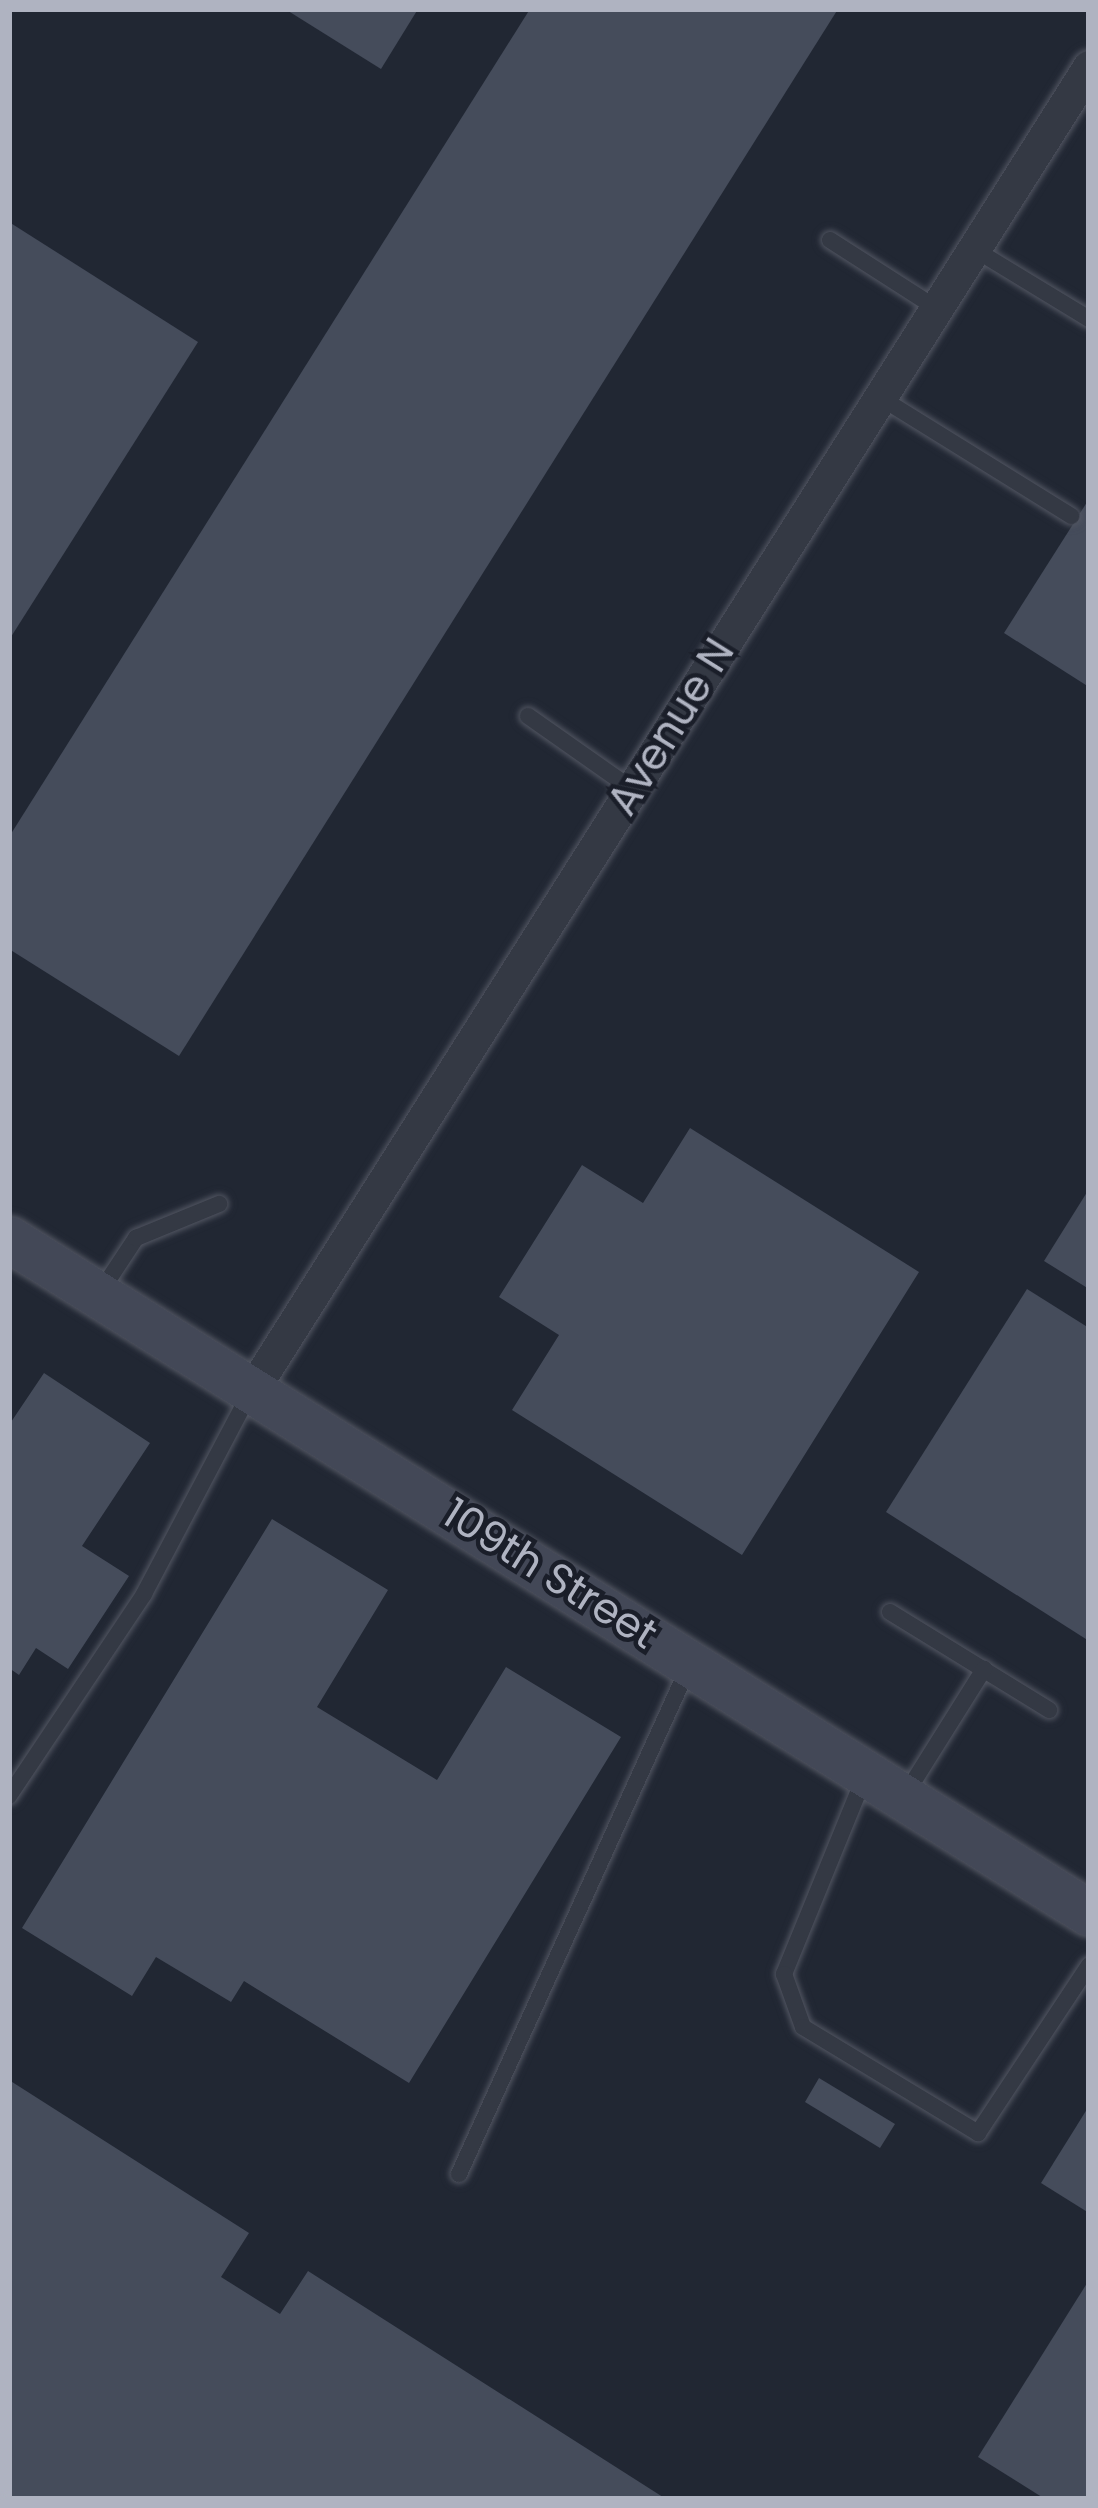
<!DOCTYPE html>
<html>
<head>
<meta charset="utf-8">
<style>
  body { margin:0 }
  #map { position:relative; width:1098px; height:2508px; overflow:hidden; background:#212733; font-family:Poppins,sans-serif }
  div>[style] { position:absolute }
  .building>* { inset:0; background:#454c5b }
  .roads { filter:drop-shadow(0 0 3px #525662) drop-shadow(0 0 3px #525662) }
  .lane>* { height:16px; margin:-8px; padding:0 8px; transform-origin:8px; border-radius:8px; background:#343944 }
  .street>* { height:33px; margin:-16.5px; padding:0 16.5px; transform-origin:16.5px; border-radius:16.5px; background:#343944 }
  .secondary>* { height:45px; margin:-22.5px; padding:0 22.5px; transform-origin:22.5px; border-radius:22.5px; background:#434857 }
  span { translate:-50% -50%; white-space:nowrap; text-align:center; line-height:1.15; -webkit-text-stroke:9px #1a1e29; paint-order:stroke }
  .street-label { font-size:42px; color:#afb3c1 }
  .frame { position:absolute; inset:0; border:12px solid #afb3c1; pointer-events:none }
</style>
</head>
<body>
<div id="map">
  <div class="building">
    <i style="clip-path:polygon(285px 9px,418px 9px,381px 69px)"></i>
    <i style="clip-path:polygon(530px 9px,838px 9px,179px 1056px,9px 949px,9px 837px)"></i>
    <i style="clip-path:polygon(9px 222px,198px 342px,9px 640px)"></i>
    <i style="clip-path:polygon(1089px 499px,1089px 687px,1004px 633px)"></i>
    <i style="clip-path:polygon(690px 1128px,919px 1272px,742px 1555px,512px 1410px,559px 1335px,499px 1297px,582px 1165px,643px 1203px)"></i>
    <i style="clip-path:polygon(1089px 1189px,1089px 1289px,1044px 1261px)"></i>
    <i style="clip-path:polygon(1027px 1289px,1089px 1328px,1089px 1641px,886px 1512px)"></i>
    <i style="clip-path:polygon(44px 1373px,150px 1443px,82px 1546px,129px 1576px,68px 1669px,36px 1648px,19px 1675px,9px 1668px,9px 1425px)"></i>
    <i style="clip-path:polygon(272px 1519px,388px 1590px,317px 1707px,437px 1780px,506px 1667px,621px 1737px,409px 2083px,244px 1981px,231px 2002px,156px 1957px,132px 1996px,22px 1928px)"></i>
    <i style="clip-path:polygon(819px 2078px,895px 2124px,880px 2148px,805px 2102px)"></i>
    <i style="clip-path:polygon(9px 2080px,249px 2233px,221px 2277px,280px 2314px,308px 2271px,666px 2499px,9px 2499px)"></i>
    <i style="clip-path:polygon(1089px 2106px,1089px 2213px,1041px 2183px)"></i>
    <i style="clip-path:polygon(1089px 2280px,1089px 2499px,1045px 2499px,978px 2457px)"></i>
  </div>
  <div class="roads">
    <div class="lane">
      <i style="left:830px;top:240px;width:126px;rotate:32.7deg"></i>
      <i style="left:974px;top:249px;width:135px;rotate:31.3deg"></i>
      <i style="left:881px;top:398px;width:224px;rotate:31.8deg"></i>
      <i style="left:528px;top:716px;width:127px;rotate:35.1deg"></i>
      <i style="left:101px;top:1291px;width:64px;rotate:-56.6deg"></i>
      <i style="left:136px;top:1238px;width:90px;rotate:-22.3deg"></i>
      <i style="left:890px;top:1612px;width:187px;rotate:31.6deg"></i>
      <i style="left:864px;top:1778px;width:212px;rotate:112.2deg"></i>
      <i style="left:784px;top:1974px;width:56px;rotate:70.3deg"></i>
      <i style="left:803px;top:2027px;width:205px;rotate:31.2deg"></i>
      <i style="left:978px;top:2133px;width:201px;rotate:-56.5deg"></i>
      <i style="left:905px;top:1795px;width:149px;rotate:-57.9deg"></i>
      <i style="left:9px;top:1796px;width:243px;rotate:-56.2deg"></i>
      <i style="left:144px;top:1594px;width:227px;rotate:-62.2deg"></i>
      <i style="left:459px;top:2174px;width:558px;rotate:-65.64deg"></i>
    </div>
    <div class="street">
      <i style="left:254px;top:1387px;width:1562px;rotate:-57.68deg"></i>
    </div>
    <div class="secondary">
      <i style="left:9px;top:1239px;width:1273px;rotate:31.97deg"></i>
    </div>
  </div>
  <div class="street-label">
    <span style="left:671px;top:727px;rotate:-58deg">Avenue N</span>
    <span style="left:550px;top:1574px;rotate:32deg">109th Street</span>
  </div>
  <div class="frame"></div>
</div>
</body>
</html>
